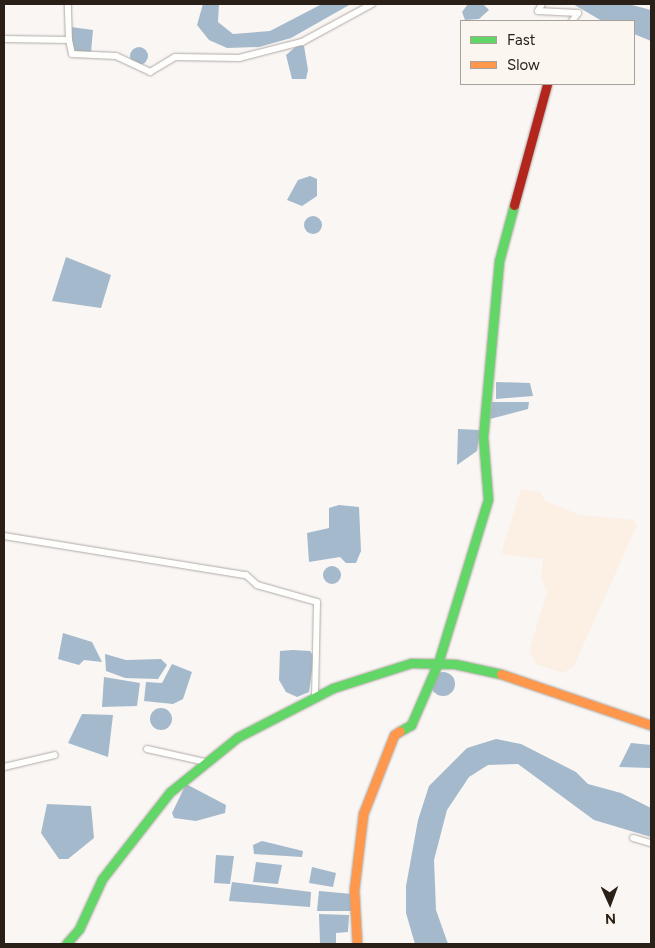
<!DOCTYPE html>
<html>
<head>
<meta charset="utf-8">
<style>
  body { margin:0 }
  #map { position:relative; width:655px; height:948px; overflow:hidden; background:#f9f6f4; font-family:Figtree,sans-serif }
  div>[style] { position:absolute }
  .built>* { inset:0; background:#fcefe4 }
  .water>* { inset:0; background:#a4b9cb }
  .round { border-radius:50% }
  .roads { filter:drop-shadow(0 0 1px #b0aaa5) drop-shadow(0 0 1px #b0aaa5) }
  .street>* { height:6px; margin:-3px; padding:0 3px; transform-origin:3px; border-radius:3px; background:#fefefd }
  .fast>* { height:9px; margin:-4.5px; padding:0 4.5px; transform-origin:4.5px; border-radius:4.5px; background:#63d668 }
  .slow>* { height:9px; margin:-4.5px; padding:0 4.5px; transform-origin:4.5px; border-radius:4.5px; background:#ff974d }
  .jam>* { height:9px; margin:-4.5px; padding:0 4.5px; transform-origin:4.5px; border-radius:4.5px; background:#b3261e }
  span { translate:-50% -50%; white-space:nowrap; text-align:center; line-height:1.15; -webkit-text-stroke:4.5px #fcf6f1; paint-order:stroke }
  .frame { position:absolute; inset:0; border:5px solid #2b2017; pointer-events:none }
  .legend { position:absolute; left:460px; top:20px; width:175px; height:65px; box-sizing:border-box; background:#fcf6f1; border:1px solid #a8a09a; margin:0; padding:6px 9px; list-style:none; font-size:15px; color:#2b2017 }
  .legend li { display:flex; align-items:center; gap:10px; height:25px }
  .legend b { width:25px; border:1px solid #a8a09a }
  .north { position:absolute; left:585px; top:878px; width:50px; height:50px; -webkit-text-stroke:4px #fcf6f1; paint-order:stroke; rotate:178deg; font-size:14px; font-weight:700; line-height:20px; text-align:center; color:#2b2017 }
  .north::after { content:''; display:block; margin:auto; width:18px; height:22px; background:#2b2017; clip-path:polygon(50% 0,100% 100%,50% 72%,0 100%) }
</style>
</head>
<body>
<div id="map">
  <div class="built">
    <i style="clip-path:polygon(521px 489px,540px 492px,545px 501px,580px 515px,634px 520px,637px 525px,574px 666px,563px 673px,536px 664px,529px 651px,547px 592px,541px 578px,543px 559px,501px 554px)"></i>
  </div>
  <div class="water">
    <i style="clip-path:polygon(203px 4px,219px 4px,218px 22px,233px 34px,270px 31px,322px 4px,351px 4px,291px 38px,259px 47px,227px 48px,209px 40px,197px 25px)"></i>
    <i style="clip-path:polygon(468px 4px,483px 4px,489px 10px,479px 19px,465px 20px,462px 12px)"></i>
    <i style="clip-path:polygon(573px 4px,628px 4px,651px 10px,651px 41px,634px 34px,634px 21px,602px 21px)"></i>
    <i style="clip-path:polygon(71px 27px,93px 30px,91px 52px,71px 52px)"></i>
    <i style="clip-path:polygon(299px 44px,304px 46px,308px 70px,306px 79px,292px 79px,286px 55px)"></i>
    <i class="round" style="left:130px;top:47px;width:18px;height:18px"></i>
    <i style="clip-path:polygon(310px 176px,317px 179px,317px 196px,302px 206px,287px 200px,298px 180px)"></i>
    <i class="round" style="left:304px;top:216px;width:18px;height:18px"></i>
    <i style="clip-path:polygon(66px 257px,111px 275px,101px 308px,52px 301px)"></i>
    <i style="clip-path:polygon(496px 382px,530px 383px,533px 396px,496px 399px)"></i>
    <i style="clip-path:polygon(492px 402px,529px 402px,528px 409px,490px 419px)"></i>
    <i style="clip-path:polygon(458px 429px,480px 430px,477px 451px,457px 465px)"></i>
    <i style="clip-path:polygon(339px 505px,359px 507px,361px 551px,356px 563px,346px 563px,340px 557px,309px 562px,307px 533px,329px 528px,329px 508px)"></i>
    <i class="round" style="left:323px;top:566px;width:18px;height:18px"></i>
    <i style="clip-path:polygon(63px 633px,92px 642px,102px 662px,84px 660px,79px 665px,58px 659px)"></i>
    <i style="clip-path:polygon(293px 650px,310px 651px,314px 657px,309px 692px,297px 697px,286px 692px,279px 680px,280px 651px)"></i>
    <i style="clip-path:polygon(105px 654px,126px 660px,161px 659px,167px 665px,158px 679px,125px 678px,106px 671px)"></i>
    <i style="clip-path:polygon(172px 664px,192px 672px,183px 699px,173px 704px,144px 701px,146px 682px,162px 683px)"></i>
    <i class="round" style="left:431px;top:672px;width:24px;height:24px"></i>
    <i style="clip-path:polygon(104px 677px,140px 683px,137px 706px,102px 707px)"></i>
    <i class="round" style="left:150px;top:708px;width:22px;height:22px"></i>
    <i style="clip-path:polygon(82px 714px,113px 715px,108px 757px,68px 743px)"></i>
    <i style="clip-path:polygon(496px 739px,521px 744px,576px 772px,588px 784px,621px 793px,651px 808px,651px 837px,594px 820px,518px 764px,488px 765px,469px 777px,447px 810px,434px 860px,436px 910px,448px 944px,415px 944px,406px 913px,406px 886px,418px 820px,429px 786px,467px 748px)"></i>
    <i style="clip-path:polygon(631px 743px,651px 745px,650px 768px,619px 767px)"></i>
    <i style="clip-path:polygon(186px 784px,226px 805px,225px 813px,196px 821px,174px 818px,172px 813px)"></i>
    <i style="clip-path:polygon(47px 804px,91px 806px,94px 838px,68px 859px,59px 859px,41px 833px)"></i>
    <i style="clip-path:polygon(262px 841px,303px 851px,302px 857px,254px 854px,253px 845px)"></i>
    <i style="clip-path:polygon(216px 855px,234px 856px,230px 884px,214px 883px)"></i>
    <i style="clip-path:polygon(256px 862px,282px 865px,278px 884px,253px 882px)"></i>
    <i style="clip-path:polygon(312px 867px,336px 873px,333px 887px,309px 883px)"></i>
    <i style="clip-path:polygon(232px 882px,311px 892px,310px 907px,229px 901px)"></i>
    <i style="clip-path:polygon(319px 891px,352px 894px,351px 911px,317px 911px)"></i>
    <i style="clip-path:polygon(319px 914px,349px 915px,348px 932px,336px 933px,336px 944px,320px 944px)"></i>
  </div>
  <div class="roads">
    <div class="street">
      <i style="left:542px;top:4px;width:8px;rotate:120deg"></i>
      <i style="left:538px;top:11px;width:40px;rotate:2.9deg"></i>
      <i style="left:572px;top:21px;width:10px;rotate:-53deg"></i>
      <i style="left:4px;top:39px;width:65px;rotate:0.9deg"></i>
      <i style="left:69px;top:40px;width:36px;rotate:-92deg"></i>
      <i style="left:69px;top:40px;width:14px;rotate:78deg"></i>
      <i style="left:72px;top:54px;width:44px;rotate:2.6deg"></i>
      <i style="left:116px;top:56px;width:38px;rotate:25deg"></i>
      <i style="left:150px;top:72px;width:29px;rotate:-31deg"></i>
      <i style="left:175px;top:57px;width:64px;rotate:0.9deg"></i>
      <i style="left:239px;top:58px;width:65px;rotate:-14.3deg"></i>
      <i style="left:302px;top:42px;width:80px;rotate:-28.5deg"></i>
      <i style="left:4px;top:536px;width:245px;rotate:9.2deg"></i>
      <i style="left:246px;top:575px;width:15px;rotate:42deg"></i>
      <i style="left:257px;top:585px;width:62px;rotate:15.8deg"></i>
      <i style="left:317px;top:602px;width:94px;rotate:91.2deg"></i>
      <i style="left:147px;top:749px;width:59px;rotate:12.6deg"></i>
      <i style="left:4px;top:767px;width:52px;rotate:-13.2deg"></i>
      <i style="left:633px;top:838px;width:19px;rotate:16deg"></i>
    </div>
    <div class="fast">
      <i style="left:400px;top:731px;width:13px;rotate:-29deg"></i>
      <i style="left:411px;top:725px;width:68px;rotate:-66.5deg"></i>
      <i style="left:438px;top:663px;width:171px;rotate:-73deg"></i>
      <i style="left:488px;top:499px;width:62px;rotate:-94.6deg"></i>
      <i style="left:483px;top:437px;width:177px;rotate:-84.8deg"></i>
      <i style="left:499px;top:261px;width:58px;rotate:-75deg"></i>
      <i style="left:66px;top:944px;width:20px;rotate:-49deg"></i>
      <i style="left:79px;top:929px;width:55px;rotate:-65.3deg"></i>
      <i style="left:102px;top:879px;width:110px;rotate:-52deg"></i>
      <i style="left:170px;top:792px;width:87px;rotate:-39deg"></i>
      <i style="left:238px;top:737px;width:107px;rotate:-27.3deg"></i>
      <i style="left:333px;top:688px;width:82px;rotate:-17.8deg"></i>
      <i style="left:411px;top:663px;width:44px;rotate:1.3deg"></i>
      <i style="left:455px;top:664px;width:47px;rotate:12.3deg"></i>
    </div>
    <div class="slow">
      <i style="left:501px;top:674px;width:158px;rotate:18.8deg"></i>
      <i style="left:357px;top:944px;width:54px;rotate:-93.2deg"></i>
      <i style="left:354px;top:890px;width:77px;rotate:-83.2deg"></i>
      <i style="left:363px;top:814px;width:85px;rotate:-68.6deg"></i>
      <i style="left:394px;top:735px;width:7px;rotate:-34deg"></i>
    </div>
    <div class="jam">
      <i style="left:514px;top:205px;width:125px;rotate:-74.7deg"></i>
    </div>
  </div>
  <div class="frame"></div>
  <ul class="legend">
  <li><b style="height:6px;background:#63d668"></b>Fast</li>
  <li><b style="height:6px;background:#ff974d"></b>Slow</li>
  </ul>
  <div class="north">N</div>
</div>
</body>
</html>
